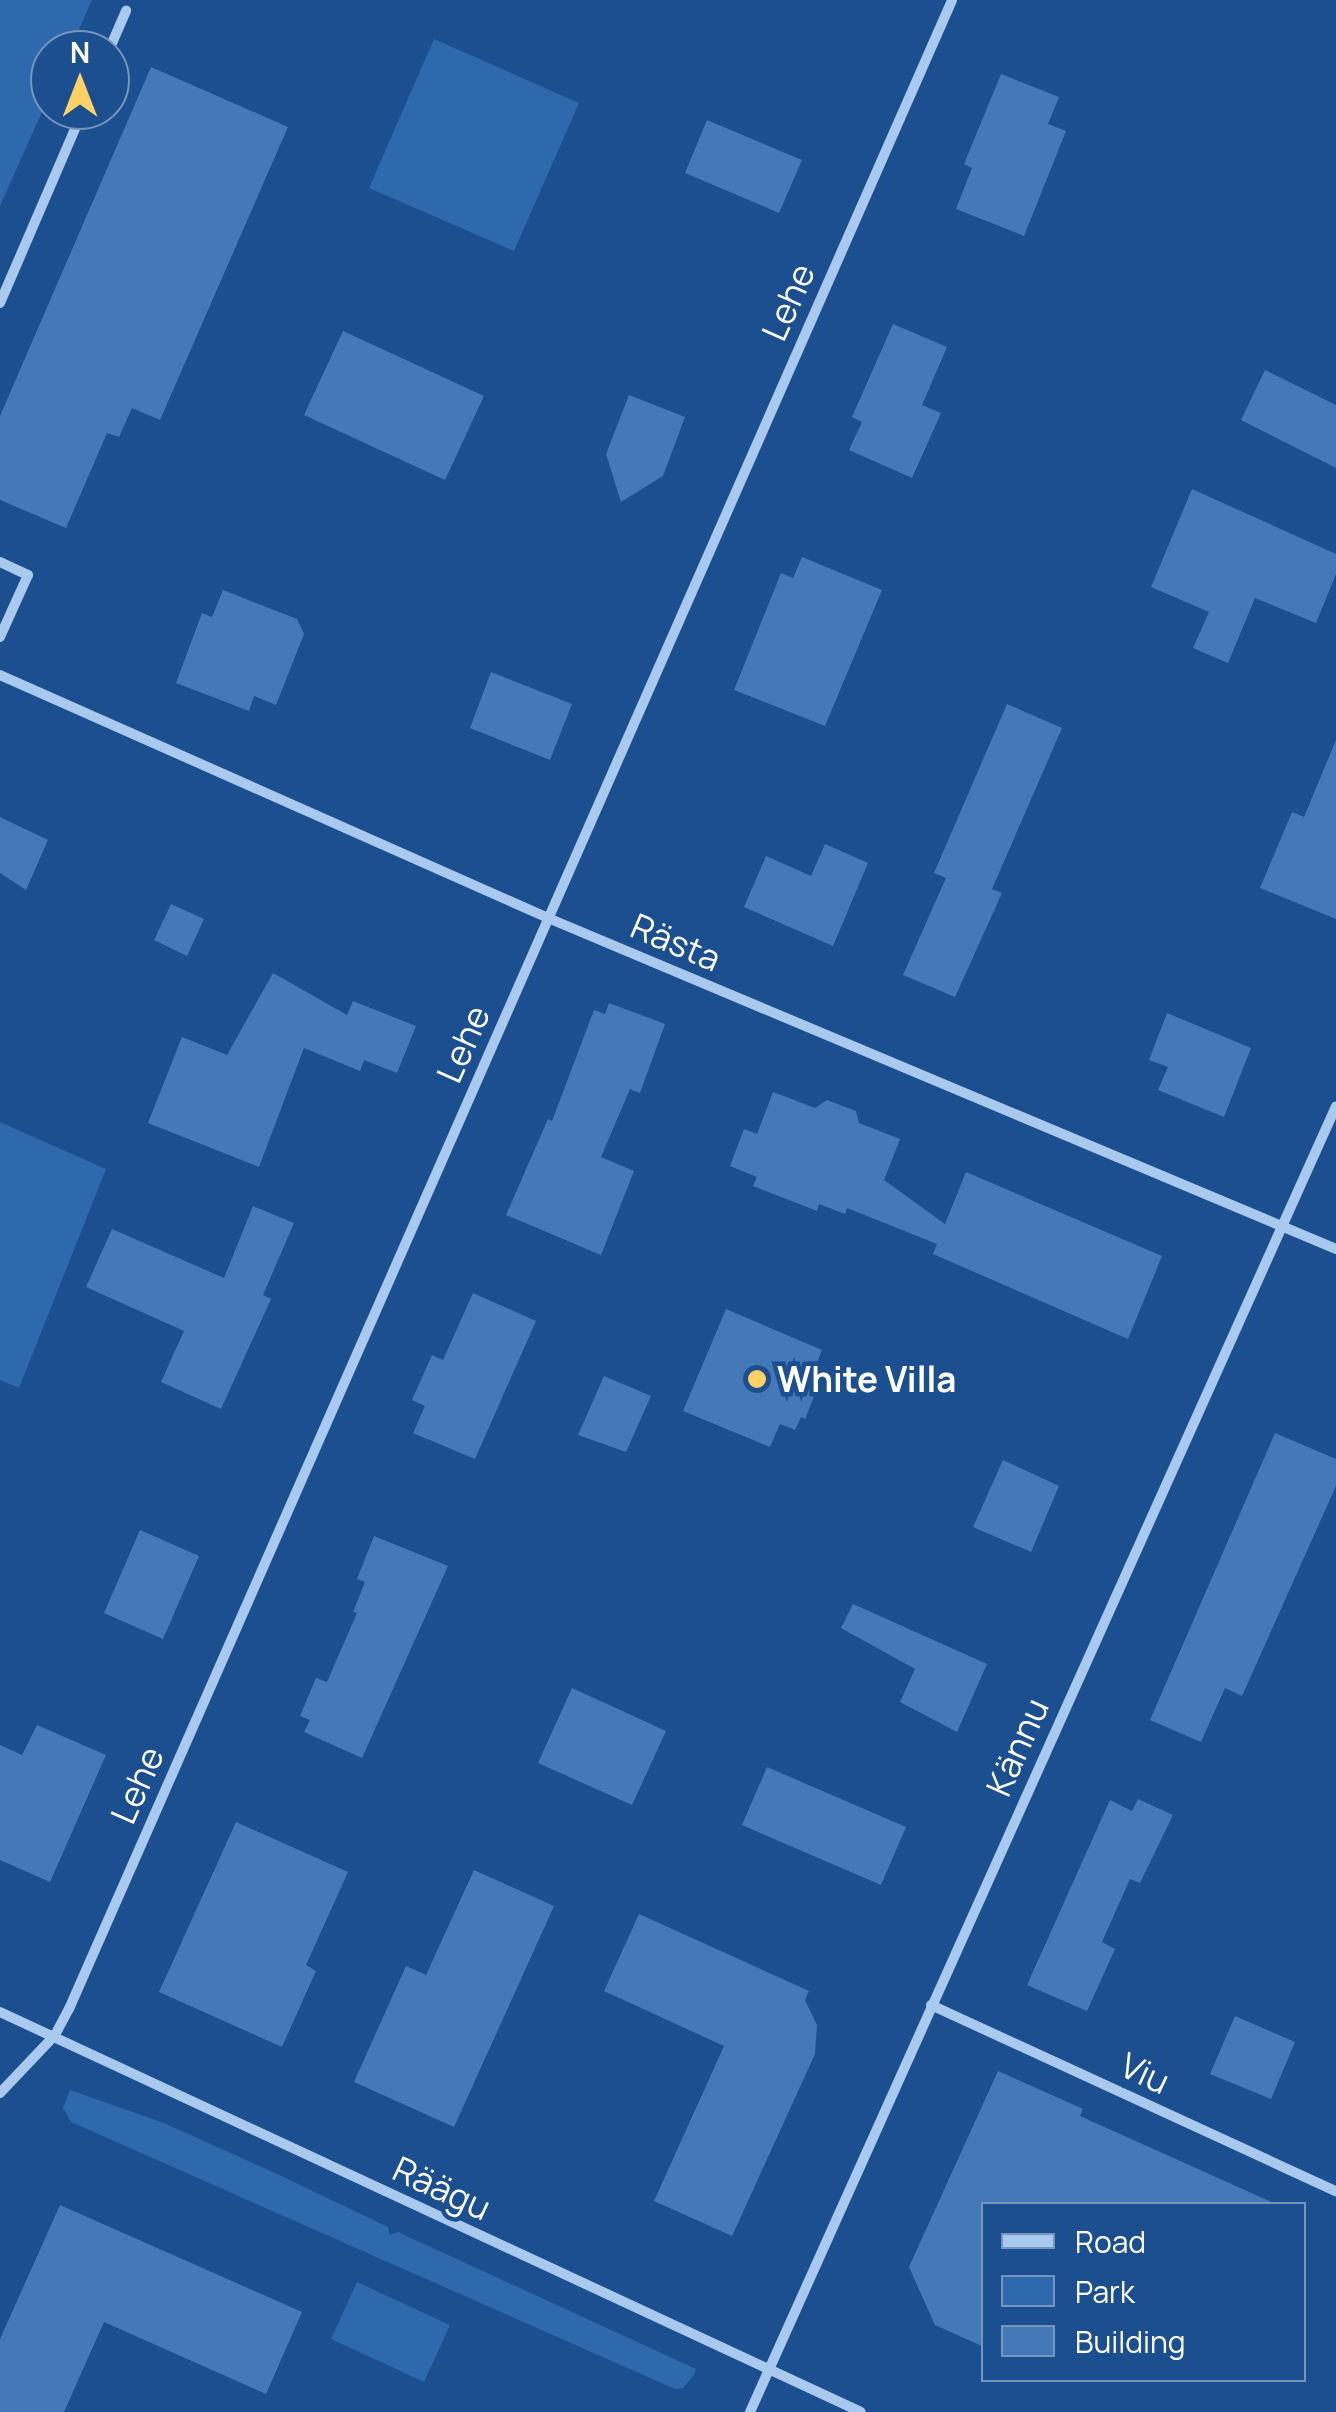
<!DOCTYPE html>
<html>
<head>
<meta charset="utf-8">
<style>
  body { margin:0 }
  #map { position:relative; width:1336px; height:2412px; overflow:hidden; background:#1b4f8f; font-family:Manrope,sans-serif }
  div>[style] { position:absolute }
  .green>* { inset:0; background:#2e69ad }
  .building>* { inset:0; background:#4478b7 }
  .minor>* { height:10px; margin:-5px; padding:0 5px; transform-origin:5px; border-radius:5px; background:#a9c9ee }
  .dots>* { width:28px; height:28px; translate:-50% -50%; box-sizing:border-box; border:5px solid #1b4f8f; border-radius:50% }
  span { translate:-50% -50%; white-space:nowrap; text-align:center; line-height:1.15; -webkit-text-stroke:9px #1b4f8f; paint-order:stroke }
  .street-label { font-size:35px; color:#fff }
  .poi-label { font-size:35px; color:#fff; font-weight:700 }
  .left { translate:0 -50%; text-align:left }
  .legend { position:absolute; left:981px; top:2202px; width:325px; height:180px; box-sizing:border-box; background:#1b4f8f; border:2px solid #7695bc; margin:0; padding:12px 18px; list-style:none; font-size:30px; color:#fff }
  .legend li { display:flex; align-items:center; gap:20px; height:50px }
  .legend b { width:50px; border:2px solid #7695bc }
  .north { position:absolute; left:30px; top:30px; width:100px; height:100px; box-sizing:border-box; background:#1b4f8f; border:2px solid #7695bc; border-radius:50%; rotate:0deg; font-size:28px; font-weight:700; line-height:40px; text-align:center; color:#fff }
  .north::after { content:''; display:block; margin:auto; width:35px; height:45px; background:#ffd166; clip-path:polygon(50% 0,100% 100%,50% 72%,0 100%) }
</style>
</head>
<body>
<div id="map">
  <div class="green">
    <i style="clip-path:polygon(0 0,92px 0,70px 50px,50px 50px,50px 94px,0 206px)"></i>
    <i style="clip-path:polygon(434px 39px,579px 103px,514px 251px,369px 188px)"></i>
    <i style="clip-path:polygon(0 1122px,106px 1169px,19px 1388px,0 1380px)"></i>
    <i style="clip-path:polygon(70px 2090px,164px 2123px,277px 2174px,388px 2227px,390px 2235px,398px 2232px,696px 2369px,694px 2375px,683px 2388px,675px 2389px,71px 2122px,63px 2108px)"></i>
    <i style="clip-path:polygon(357px 2282px,450px 2325px,424px 2382px,331px 2339px)"></i>
  </div>
  <div class="building">
    <i style="clip-path:polygon(151px 67px,288px 127px,160px 420px,132px 408px,119px 437px,107px 433px,66px 528px,0 500px,0 416px)"></i>
    <i style="clip-path:polygon(1001px 74px,1059px 97px,1048px 124px,1066px 131px,1024px 236px,956px 209px,972px 168px,964px 164px)"></i>
    <i style="clip-path:polygon(707px 120px,802px 160px,779px 213px,685px 173px)"></i>
    <i style="clip-path:polygon(893px 324px,947px 347px,922px 405px,941px 413px,912px 478px,849px 450px,862px 422px,852px 417px)"></i>
    <i style="clip-path:polygon(343px 331px,484px 396px,445px 480px,304px 415px)"></i>
    <i style="clip-path:polygon(1265px 370px,1336px 405px,1336px 468px,1241px 420px)"></i>
    <i style="clip-path:polygon(629px 395px,685px 417px,663px 476px,621px 502px,606px 454px)"></i>
    <i style="clip-path:polygon(1192px 489px,1336px 554px,1336px 574px,1316px 623px,1255px 598px,1228px 663px,1193px 648px,1209px 612px,1151px 587px)"></i>
    <i style="clip-path:polygon(802px 557px,882px 590px,825px 726px,734px 690px,781px 573px,793px 578px)"></i>
    <i style="clip-path:polygon(223px 590px,297px 619px,304px 634px,276px 705px,254px 696px,249px 711px,176px 683px,202px 613px,212px 617px)"></i>
    <i style="clip-path:polygon(491px 672px,572px 704px,550px 760px,470px 728px)"></i>
    <i style="clip-path:polygon(1007px 704px,1062px 728px,992px 889px,1002px 893px,955px 997px,903px 975px,946px 878px,934px 873px)"></i>
    <i style="clip-path:polygon(1336px 740px,1336px 919px,1260px 888px,1292px 812px,1304px 817px)"></i>
    <i style="clip-path:polygon(0 817px,48px 840px,26px 890px,0 873px)"></i>
    <i style="clip-path:polygon(825px 844px,868px 863px,833px 946px,744px 907px,766px 856px,811px 876px)"></i>
    <i style="clip-path:polygon(171px 904px,204px 919px,187px 956px,154px 940px)"></i>
    <i style="clip-path:polygon(273px 973px,347px 1015px,353px 1001px,416px 1026px,397px 1073px,364px 1060px,360px 1071px,304px 1048px,259px 1167px,148px 1123px,182px 1037px,227px 1055px)"></i>
    <i style="clip-path:polygon(609px 1003px,665px 1024px,640px 1093px,630px 1089px,601px 1157px,634px 1171px,601px 1255px,506px 1215px,548px 1119px,552px 1121px,594px 1010px,605px 1014px)"></i>
    <i style="clip-path:polygon(1167px 1013px,1251px 1048px,1224px 1117px,1158px 1090px,1168px 1067px,1149px 1060px)"></i>
    <i style="clip-path:polygon(773px 1092px,815px 1108px,827px 1100px,856px 1111px,859px 1123px,900px 1139px,884px 1180px,945px 1224px,966px 1172px,1162px 1256px,1128px 1339px,933px 1254px,937px 1244px,847px 1208px,845px 1214px,819px 1204px,817px 1211px,753px 1186px,757px 1177px,730px 1166px,744px 1129px,757px 1134px)"></i>
    <i style="clip-path:polygon(253px 1206px,294px 1223px,263px 1295px,271px 1299px,221px 1409px,161px 1382px,184px 1331px,86px 1287px,112px 1229px,224px 1278px)"></i>
    <i style="clip-path:polygon(473px 1293px,536px 1321px,475px 1459px,413px 1433px,425px 1406px,412px 1400px,432px 1355px,443px 1360px)"></i>
    <i style="clip-path:polygon(726px 1309px,822px 1350px,809px 1382px,818px 1386px,805px 1419px,801px 1417px,795px 1430px,780px 1424px,770px 1447px,683px 1411px)"></i>
    <i style="clip-path:polygon(604px 1376px,651px 1396px,626px 1452px,578px 1435px)"></i>
    <i style="clip-path:polygon(1275px 1433px,1336px 1459px,1336px 1486px,1242px 1696px,1225px 1688px,1201px 1742px,1150px 1720px)"></i>
    <i style="clip-path:polygon(1003px 1460px,1059px 1486px,1031px 1552px,973px 1527px)"></i>
    <i style="clip-path:polygon(140px 1530px,199px 1556px,163px 1639px,104px 1613px)"></i>
    <i style="clip-path:polygon(374px 1536px,448px 1566px,362px 1758px,304px 1732px,310px 1720px,300px 1716px,316px 1678px,327px 1682px,357px 1613px,353px 1612px,365px 1582px,357px 1579px)"></i>
    <i style="clip-path:polygon(853px 1604px,987px 1664px,957px 1732px,900px 1702px,915px 1669px,841px 1628px)"></i>
    <i style="clip-path:polygon(572px 1688px,666px 1731px,632px 1805px,538px 1763px)"></i>
    <i style="clip-path:polygon(37px 1725px,106px 1755px,50px 1882px,0 1860px,0 1745px,22px 1755px)"></i>
    <i style="clip-path:polygon(767px 1767px,906px 1827px,881px 1885px,742px 1825px)"></i>
    <i style="clip-path:polygon(1138px 1799px,1173px 1815px,1140px 1883px,1130px 1879px,1102px 1942px,1115px 1949px,1087px 2011px,1027px 1985px,1110px 1800px,1132px 1811px)"></i>
    <i style="clip-path:polygon(236px 1822px,348px 1872px,306px 1965px,316px 1971px,282px 2047px,159px 1992px)"></i>
    <i style="clip-path:polygon(474px 1870px,554px 1906px,454px 2127px,354px 2082px,406px 1966px,426px 1975px)"></i>
    <i style="clip-path:polygon(639px 1914px,809px 1991px,805px 2000px,817px 2025px,815px 2054px,732px 2236px,654px 2201px,724px 2046px,604px 1991px)"></i>
    <i style="clip-path:polygon(1235px 2016px,1295px 2042px,1271px 2099px,1210px 2074px)"></i>
    <i style="clip-path:polygon(998px 2071px,1083px 2109px,1080px 2116px,1276px 2204px,984px 2204px,984px 2347px,935px 2325px,909px 2267px)"></i>
    <i style="clip-path:polygon(60px 2205px,302px 2312px,266px 2394px,104px 2322px,64px 2412px,0 2412px,0 2339px)"></i>
  </div>
  <div class="minor">
    <i style="left:109px;top:50px;width:43px;rotate:-66.4deg"></i>
    <i style="left:0;top:303px;width:210px;rotate:-66.7deg"></i>
    <i style="left:0;top:562px;width:31px;rotate:25deg"></i>
    <i style="left:28px;top:575px;width:68px;rotate:114.3deg"></i>
    <i style="left:0;top:675px;width:599px;rotate:23.91deg"></i>
    <i style="left:548px;top:918px;width:855px;rotate:22.78deg"></i>
    <i style="left:931px;top:2005px;width:446px;rotate:24.7deg"></i>
    <i style="left:0;top:2012px;width:949px;rotate:24.92deg"></i>
    <i style="left:0;top:2093px;width:80px;rotate:-46.5deg"></i>
    <i style="left:55px;top:2035px;width:30px;rotate:-62deg"></i>
    <i style="left:69px;top:2009px;width:2194px;rotate:-66.27deg"></i>
    <i style="left:750px;top:2412px;width:1431px;rotate:-65.83deg"></i>
  </div>
  <div class="dots">
    <i style="left:757px;top:1379px;background:#ffd166"></i>
  </div>
  <div class="street-label">
    <span style="left:788px;top:302px;rotate:-66deg">Lehe</span>
    <span style="left:676px;top:942px;rotate:23deg">Rästa</span>
    <span style="left:463px;top:1044px;rotate:-66deg">Lehe</span>
    <span style="left:1017px;top:1747px;rotate:-66deg">Kännu</span>
    <span style="left:137px;top:1785px;rotate:-66deg">Lehe</span>
    <span style="left:1145px;top:2073px;rotate:25deg">Viu</span>
    <span style="left:442px;top:2188px;rotate:25deg">Räägu</span>
  </div>
  <div class="poi-label">
    <span class="left" style="left:777px;top:1379px">White Villa</span>
  </div>
  <ul class="legend">
  <li><b style="height:12px;background:#a9c9ee"></b>Road</li>
  <li><b style="height:28px;background:#2e69ad"></b>Park</li>
  <li><b style="height:28px;background:#4478b7"></b>Building</li>
  </ul>
  <div class="north">N</div>
</div>
</body>
</html>
